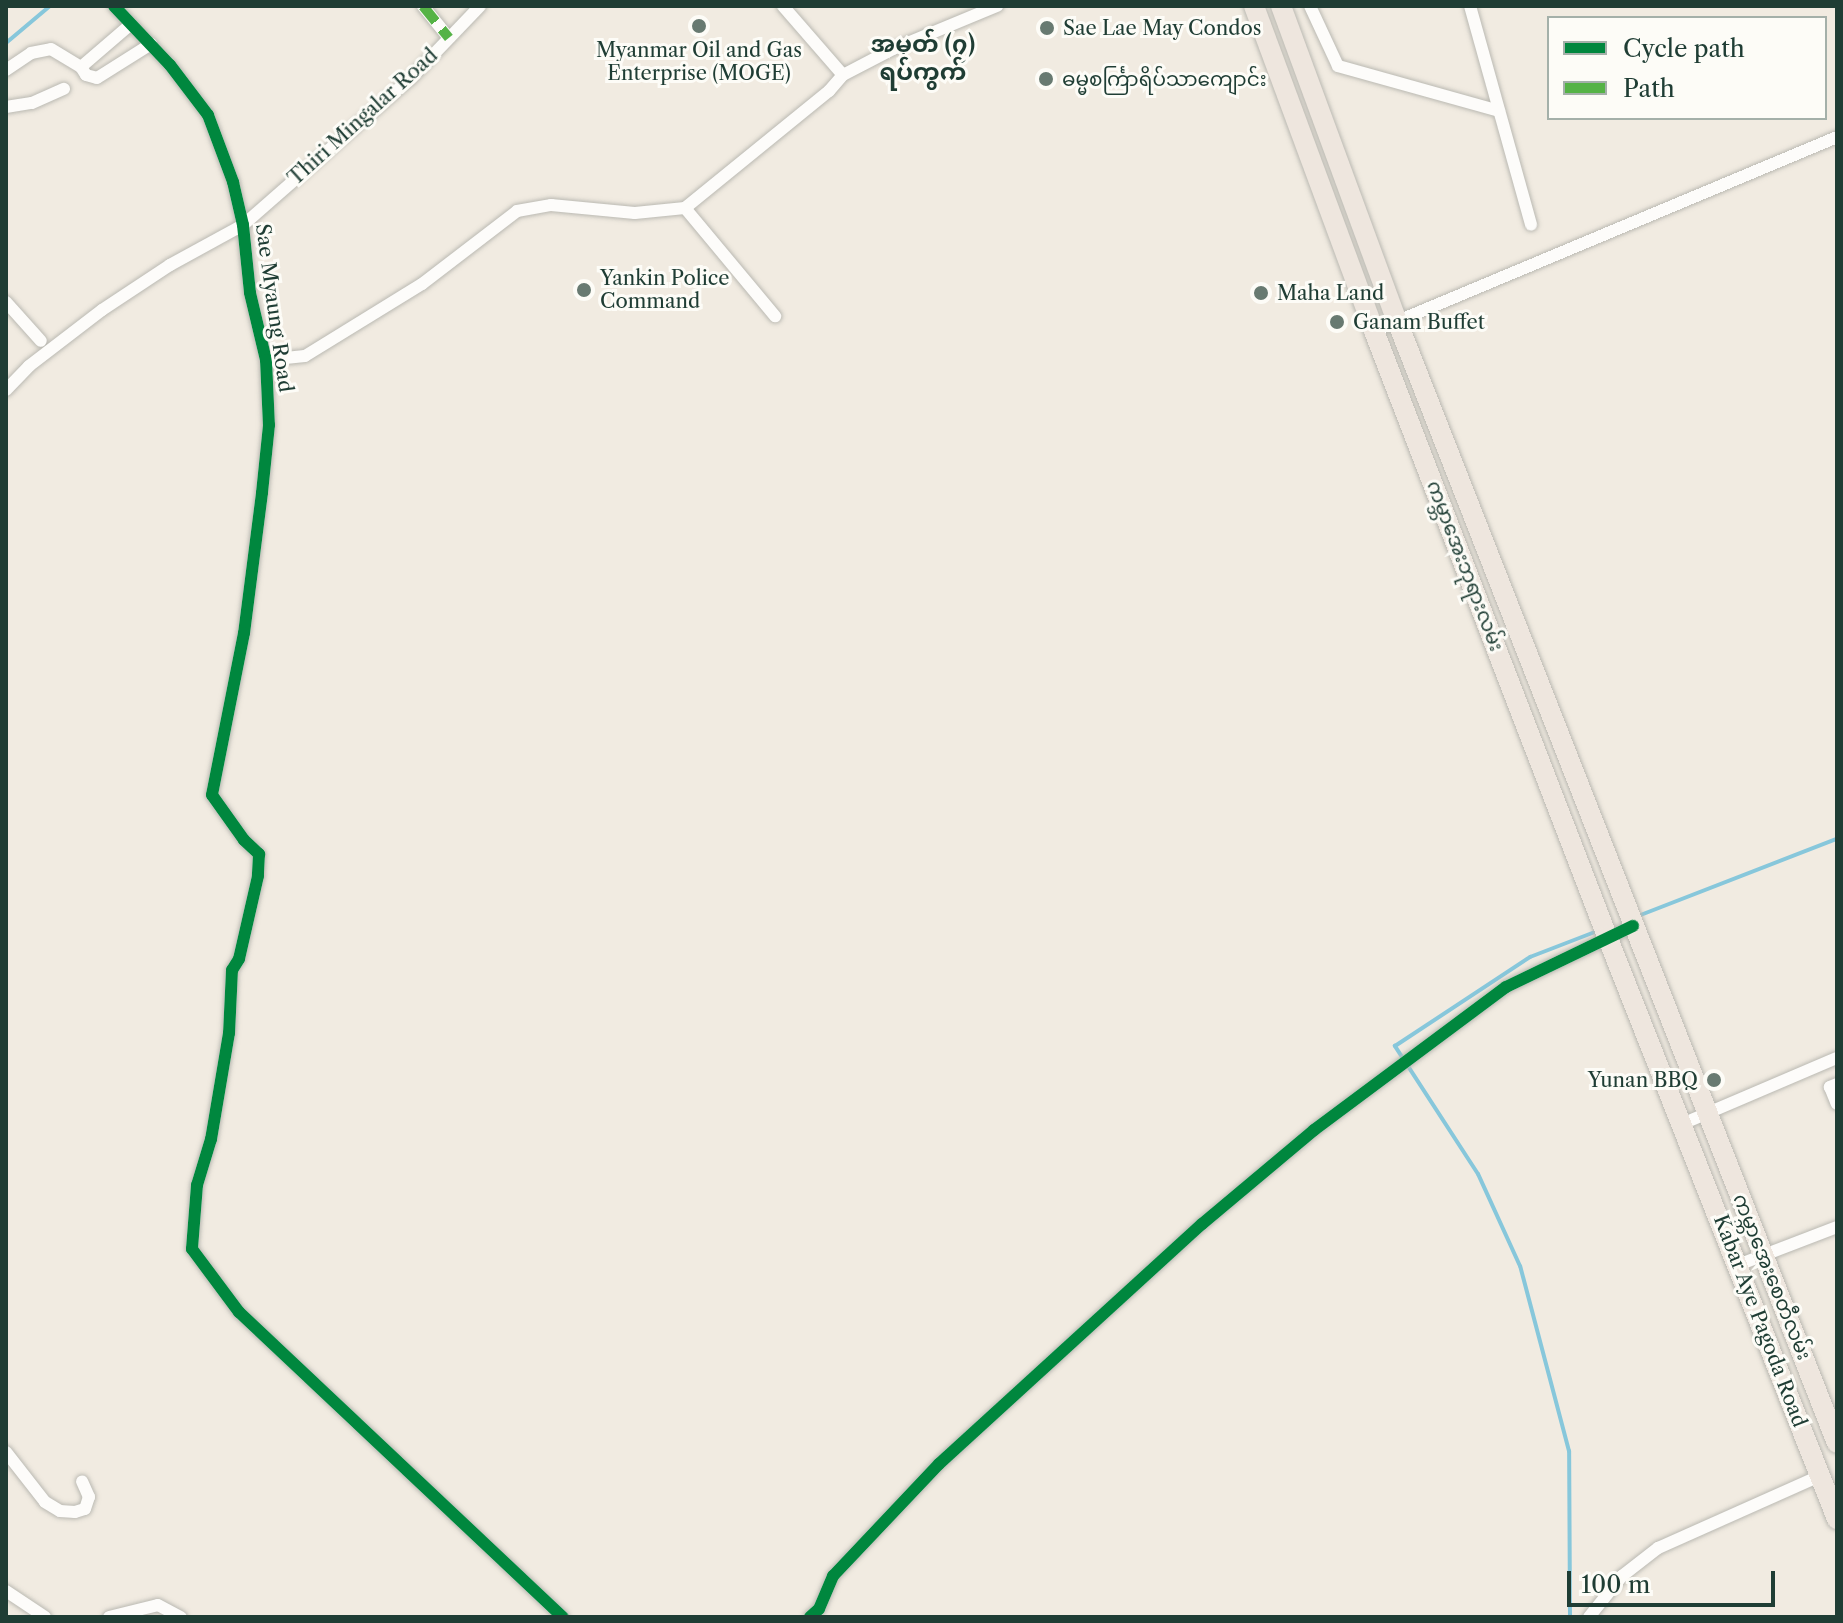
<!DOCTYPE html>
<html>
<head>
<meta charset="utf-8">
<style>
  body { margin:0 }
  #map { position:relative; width:1843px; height:1623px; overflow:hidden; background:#f1ebe1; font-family:"Libre Caslon Text","Noto Sans Myanmar",serif }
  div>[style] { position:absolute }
  .stream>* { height:4px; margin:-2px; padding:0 2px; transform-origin:2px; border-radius:2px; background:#87c7db }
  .roads { filter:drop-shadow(0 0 2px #bab9b2) drop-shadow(0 0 2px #bab9b2) }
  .street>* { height:12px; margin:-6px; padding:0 6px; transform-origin:6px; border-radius:6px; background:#fdfcfa }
  .primary>* { height:20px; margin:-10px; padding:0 10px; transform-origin:10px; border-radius:10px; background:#eee6de }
  .quiet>* { height:10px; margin-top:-5px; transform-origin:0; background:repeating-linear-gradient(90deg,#55b346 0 20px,transparent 0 30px) }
  .cycleway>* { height:12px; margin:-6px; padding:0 6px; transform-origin:6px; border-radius:6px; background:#00873e }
  .dots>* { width:22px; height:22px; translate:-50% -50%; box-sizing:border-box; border:4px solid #fdfcf7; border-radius:50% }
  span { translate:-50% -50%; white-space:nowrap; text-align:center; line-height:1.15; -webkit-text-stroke:6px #fdfcf7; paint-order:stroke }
  .poi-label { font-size:20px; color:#1f3d34 }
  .left { translate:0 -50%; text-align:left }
  .right { translate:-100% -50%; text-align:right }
  .street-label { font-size:20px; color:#1f3d34 }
  .quarter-label { font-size:24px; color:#1f3d34; font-weight:700 }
  .frame { position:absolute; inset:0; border:8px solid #1f3d34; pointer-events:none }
  .legend { position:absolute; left:1547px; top:16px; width:280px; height:104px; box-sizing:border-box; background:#fdfcf7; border:2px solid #a4b0a9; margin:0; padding:10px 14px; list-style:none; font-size:24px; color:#1f3d34 }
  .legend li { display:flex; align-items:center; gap:16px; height:40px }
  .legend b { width:40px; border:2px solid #a4b0a9 }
  .scale { position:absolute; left:1567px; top:1571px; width:208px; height:36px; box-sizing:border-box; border:4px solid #1f3d34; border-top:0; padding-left:10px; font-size:24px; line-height:28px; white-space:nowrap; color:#1f3d34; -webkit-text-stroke:6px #fdfcf7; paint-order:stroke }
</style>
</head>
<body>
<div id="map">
  <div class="stream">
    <i style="left:6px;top:43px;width:57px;rotate:-40.1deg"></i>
    <i style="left:1638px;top:916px;width:213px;rotate:-21.2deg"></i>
    <i style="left:1570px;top:1617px;width:166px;rotate:-90.3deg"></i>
    <i style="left:1569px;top:1451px;width:191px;rotate:-104.8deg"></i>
    <i style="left:1520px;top:1266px;width:101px;rotate:-114.5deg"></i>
    <i style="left:1478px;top:1174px;width:153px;rotate:-123deg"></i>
    <i style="left:1395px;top:1046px;width:162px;rotate:-33.4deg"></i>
    <i style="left:1530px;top:957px;width:75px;rotate:-21.1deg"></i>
  </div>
  <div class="roads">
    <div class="street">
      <i style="left:114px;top:6px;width:81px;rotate:46.5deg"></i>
      <i style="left:170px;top:65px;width:63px;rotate:52.8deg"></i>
      <i style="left:208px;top:115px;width:72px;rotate:69.5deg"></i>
      <i style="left:233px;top:182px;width:44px;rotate:76.9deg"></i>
      <i style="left:243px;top:225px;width:68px;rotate:84.1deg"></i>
      <i style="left:250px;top:293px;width:69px;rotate:76.6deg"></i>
      <i style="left:266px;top:360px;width:65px;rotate:87.4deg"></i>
      <i style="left:269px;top:425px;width:68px;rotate:95.9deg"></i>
      <i style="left:262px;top:493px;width:141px;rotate:97.3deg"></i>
      <i style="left:244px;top:633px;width:165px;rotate:101.2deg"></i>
      <i style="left:212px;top:795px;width:55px;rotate:54.6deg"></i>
      <i style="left:244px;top:840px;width:21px;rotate:43deg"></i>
      <i style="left:259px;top:854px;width:22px;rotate:93deg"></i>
      <i style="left:258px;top:876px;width:85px;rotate:102.9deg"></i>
      <i style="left:239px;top:959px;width:13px;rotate:122deg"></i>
      <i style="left:232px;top:970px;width:63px;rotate:92.7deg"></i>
      <i style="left:229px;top:1033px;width:108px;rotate:99.6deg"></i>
      <i style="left:211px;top:1139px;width:48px;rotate:106.9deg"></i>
      <i style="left:197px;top:1185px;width:64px;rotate:94.5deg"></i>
      <i style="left:192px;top:1249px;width:79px;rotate:53.3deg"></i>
      <i style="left:239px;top:1312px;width:445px;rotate:43.3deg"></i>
      <i style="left:423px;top:6px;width:41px;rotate:50.9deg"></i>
      <i style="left:783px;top:6px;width:91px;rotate:49deg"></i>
      <i style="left:1310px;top:6px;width:66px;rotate:65deg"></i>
      <i style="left:1338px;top:66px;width:167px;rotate:15.6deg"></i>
      <i style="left:1470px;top:6px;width:227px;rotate:74.4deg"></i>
      <i style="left:81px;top:67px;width:66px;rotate:-40.7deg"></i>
      <i style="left:6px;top:70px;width:30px;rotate:-34deg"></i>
      <i style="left:31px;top:53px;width:20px;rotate:-11deg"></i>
      <i style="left:51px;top:49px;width:35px;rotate:31deg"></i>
      <i style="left:81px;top:67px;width:9px;rotate:58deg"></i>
      <i style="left:86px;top:75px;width:11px;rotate:15deg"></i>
      <i style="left:97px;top:78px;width:64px;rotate:-32.2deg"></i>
      <i style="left:6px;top:107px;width:26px;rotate:-9deg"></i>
      <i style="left:32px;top:103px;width:35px;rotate:-24deg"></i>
      <i style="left:685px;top:208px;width:186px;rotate:-39.1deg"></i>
      <i style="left:829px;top:91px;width:21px;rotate:-49deg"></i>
      <i style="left:843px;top:75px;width:56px;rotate:-27.5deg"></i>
      <i style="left:893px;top:49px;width:113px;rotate:-22.5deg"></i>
      <i style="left:6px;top:302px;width:52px;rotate:48.1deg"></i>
      <i style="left:1374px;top:331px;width:502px;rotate:-22.73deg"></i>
      <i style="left:266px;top:360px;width:39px;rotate:-6deg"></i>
      <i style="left:305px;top:356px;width:137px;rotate:-31.6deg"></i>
      <i style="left:422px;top:284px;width:120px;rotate:-37.5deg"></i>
      <i style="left:517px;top:211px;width:35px;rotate:-10deg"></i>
      <i style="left:551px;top:205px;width:84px;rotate:5.4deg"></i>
      <i style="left:635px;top:213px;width:50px;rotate:-5.7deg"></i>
      <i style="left:685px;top:208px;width:141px;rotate:50.2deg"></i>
      <i style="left:6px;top:390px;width:33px;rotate:-46deg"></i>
      <i style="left:29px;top:366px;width:92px;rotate:-37.5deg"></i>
      <i style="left:102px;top:310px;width:82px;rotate:-33.5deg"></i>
      <i style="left:170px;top:265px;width:83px;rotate:-28.7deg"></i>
      <i style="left:243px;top:225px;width:222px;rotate:-41.2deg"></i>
      <i style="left:410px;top:79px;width:101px;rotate:-46.2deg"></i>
      <i style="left:1837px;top:1084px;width:8px;rotate:157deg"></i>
      <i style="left:1830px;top:1087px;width:18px;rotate:68deg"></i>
      <i style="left:1682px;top:1124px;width:168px;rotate:-23.1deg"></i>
      <i style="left:1738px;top:1265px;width:106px;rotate:-21deg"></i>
      <i style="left:6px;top:1452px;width:63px;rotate:52deg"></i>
      <i style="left:45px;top:1502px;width:17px;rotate:31deg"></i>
      <i style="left:60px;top:1511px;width:15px;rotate:4deg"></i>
      <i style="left:75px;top:1512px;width:10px;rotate:-17deg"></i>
      <i style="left:85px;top:1509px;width:13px;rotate:-72deg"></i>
      <i style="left:89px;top:1497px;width:17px;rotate:-114deg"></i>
      <i style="left:6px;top:1591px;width:47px;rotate:33.7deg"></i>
      <i style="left:109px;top:1617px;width:50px;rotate:-13.8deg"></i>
      <i style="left:158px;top:1605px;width:26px;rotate:28deg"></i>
      <i style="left:810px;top:1617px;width:12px;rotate:-42deg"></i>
      <i style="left:819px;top:1609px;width:36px;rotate:-67deg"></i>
      <i style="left:833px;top:1576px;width:154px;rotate:-46.6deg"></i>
      <i style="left:939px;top:1464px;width:356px;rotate:-42.4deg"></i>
      <i style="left:1202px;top:1224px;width:146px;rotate:-40deg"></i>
      <i style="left:1314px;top:1130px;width:239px;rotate:-36.7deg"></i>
      <i style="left:1506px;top:987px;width:141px;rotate:-25.7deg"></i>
      <i style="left:1589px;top:1617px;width:53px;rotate:-51.2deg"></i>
      <i style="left:1622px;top:1576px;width:46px;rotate:-37.9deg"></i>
      <i style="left:1658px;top:1548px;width:177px;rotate:-24deg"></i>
    </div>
    <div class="primary">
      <i style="left:1254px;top:6px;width:346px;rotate:69.7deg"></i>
      <i style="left:1374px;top:331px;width:648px;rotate:68.94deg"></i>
      <i style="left:1607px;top:936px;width:627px;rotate:68.47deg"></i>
      <i style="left:1281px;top:6px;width:336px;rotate:69.8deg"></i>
      <i style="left:1397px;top:321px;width:1205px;rotate:68.59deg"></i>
    </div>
  </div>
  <div class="quiet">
    <i style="left:423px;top:6px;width:41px;rotate:50.9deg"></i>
  </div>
  <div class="cycleway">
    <i style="left:114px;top:6px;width:81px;rotate:46.5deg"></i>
    <i style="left:170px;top:65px;width:63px;rotate:52.8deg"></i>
    <i style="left:208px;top:115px;width:72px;rotate:69.5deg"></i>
    <i style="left:233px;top:182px;width:44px;rotate:76.9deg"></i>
    <i style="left:243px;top:225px;width:68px;rotate:84.1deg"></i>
    <i style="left:250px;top:293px;width:69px;rotate:76.6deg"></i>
    <i style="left:266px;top:360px;width:65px;rotate:87.4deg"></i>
    <i style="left:269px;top:425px;width:68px;rotate:95.9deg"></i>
    <i style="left:262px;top:493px;width:141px;rotate:97.3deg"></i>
    <i style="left:244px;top:633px;width:165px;rotate:101.2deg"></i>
    <i style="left:212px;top:795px;width:55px;rotate:54.6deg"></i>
    <i style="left:244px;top:840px;width:21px;rotate:43deg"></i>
    <i style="left:259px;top:854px;width:22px;rotate:93deg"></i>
    <i style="left:258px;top:876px;width:85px;rotate:102.9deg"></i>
    <i style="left:239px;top:959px;width:13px;rotate:122deg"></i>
    <i style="left:232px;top:970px;width:63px;rotate:92.7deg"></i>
    <i style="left:229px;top:1033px;width:108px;rotate:99.6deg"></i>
    <i style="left:211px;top:1139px;width:48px;rotate:106.9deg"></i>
    <i style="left:197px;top:1185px;width:64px;rotate:94.5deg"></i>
    <i style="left:192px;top:1249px;width:79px;rotate:53.3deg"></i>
    <i style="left:239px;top:1312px;width:445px;rotate:43.3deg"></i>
    <i style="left:810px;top:1617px;width:12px;rotate:-42deg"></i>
    <i style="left:819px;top:1609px;width:36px;rotate:-67deg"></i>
    <i style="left:833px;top:1576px;width:154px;rotate:-46.6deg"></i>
    <i style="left:939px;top:1464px;width:356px;rotate:-42.4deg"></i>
    <i style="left:1202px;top:1224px;width:146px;rotate:-40deg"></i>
    <i style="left:1314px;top:1130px;width:239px;rotate:-36.7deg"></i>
    <i style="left:1506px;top:987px;width:141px;rotate:-25.7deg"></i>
  </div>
  <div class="dots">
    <i style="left:699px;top:26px;background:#687a71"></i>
    <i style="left:1047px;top:28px;background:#687a71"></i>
    <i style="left:1046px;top:79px;background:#687a71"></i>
    <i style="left:584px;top:290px;background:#687a71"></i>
    <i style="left:1261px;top:293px;background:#687a71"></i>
    <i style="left:1337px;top:322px;background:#687a71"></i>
    <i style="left:1714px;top:1080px;background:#687a71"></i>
  </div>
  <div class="poi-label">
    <span class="left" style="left:1063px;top:28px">Sae Lae May Condos</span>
    <span style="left:699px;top:62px">Myanmar Oil and Gas<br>Enterprise (MOGE)</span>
    <span class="left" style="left:1062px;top:79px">ဓမ္မစင်္ကြာရိပ်သာကျောင်း</span>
    <span class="left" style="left:600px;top:290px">Yankin Police<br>Command</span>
    <span class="left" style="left:1277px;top:293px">Maha Land</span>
    <span class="left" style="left:1353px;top:322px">Ganam Buffet</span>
    <span class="right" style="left:1698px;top:1080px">Yunan BBQ</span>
  </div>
  <div class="street-label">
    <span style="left:363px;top:117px;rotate:-42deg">Thiri Mingalar Road</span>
    <span style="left:274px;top:308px;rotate:82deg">Sae Myaung Road</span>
    <span style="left:1465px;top:566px;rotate:69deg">ကမ္ဘာအေးဘုရားလမ်း</span>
    <span style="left:1772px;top:1277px;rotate:68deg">ကမ္ဘာအေးစေတီလမ်း</span>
    <span style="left:1760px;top:1321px;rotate:69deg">Kabar Aye Pagoda Road</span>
  </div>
  <div class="quarter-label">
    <span style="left:923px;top:58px">အမှတ် (၇)<br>ရပ်ကွက်</span>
  </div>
  <div class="frame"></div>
  <ul class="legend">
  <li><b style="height:10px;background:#00873e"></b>Cycle path</li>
  <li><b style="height:10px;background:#55b346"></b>Path</li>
  </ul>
  <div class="scale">100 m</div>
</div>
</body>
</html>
